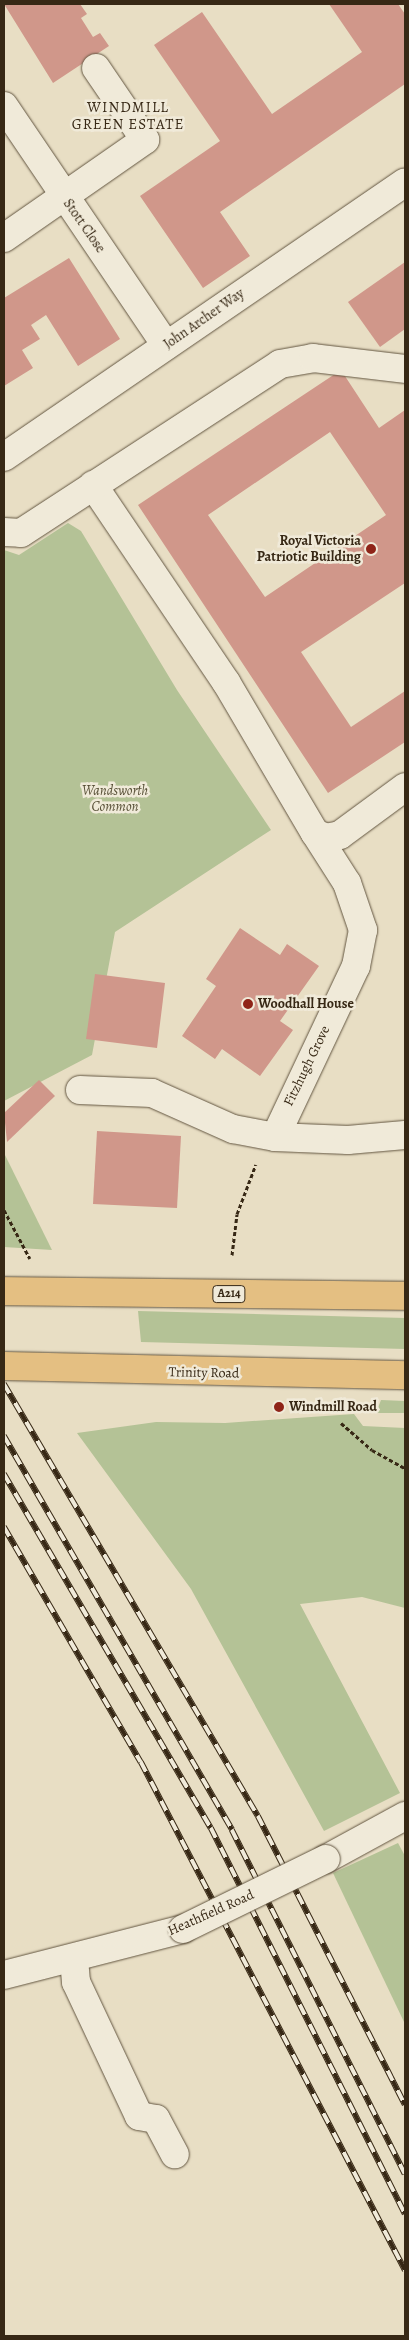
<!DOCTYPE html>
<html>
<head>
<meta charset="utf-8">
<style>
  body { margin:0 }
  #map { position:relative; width:409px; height:2340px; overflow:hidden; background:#e8dec4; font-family:Alegreya,serif }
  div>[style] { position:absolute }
  .green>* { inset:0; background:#b4c296 }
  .building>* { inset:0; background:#d0978a }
  .path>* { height:3px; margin-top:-1.5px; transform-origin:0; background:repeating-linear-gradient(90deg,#372815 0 4px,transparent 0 6.5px) }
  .roads { filter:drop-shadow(0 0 1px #635641) drop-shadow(0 0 1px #635641) }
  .minor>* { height:28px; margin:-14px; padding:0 14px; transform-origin:14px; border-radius:14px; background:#f0ead9 }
  .highway>* { height:28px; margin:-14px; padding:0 14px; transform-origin:14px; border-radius:14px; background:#e4bf82 }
  .rail>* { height:5.5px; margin-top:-2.75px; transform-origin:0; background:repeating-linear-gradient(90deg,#f0ead9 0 11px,#372815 0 22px); box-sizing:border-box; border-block:1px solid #372815 }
  .bridges { filter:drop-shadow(0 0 1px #635641) drop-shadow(0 0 1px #635641) }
  .minor-bridge>* { height:28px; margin:-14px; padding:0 14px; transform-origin:14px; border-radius:14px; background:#f0ead9 }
  .dots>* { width:14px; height:14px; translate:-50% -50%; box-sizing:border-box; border:2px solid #f0ead9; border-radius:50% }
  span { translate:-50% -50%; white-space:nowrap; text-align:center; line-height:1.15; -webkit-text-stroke:5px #f0ead9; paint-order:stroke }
  .shield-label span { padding:1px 4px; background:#f0ead9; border:1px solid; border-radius:4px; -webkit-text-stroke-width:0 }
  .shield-label { font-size:12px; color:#372815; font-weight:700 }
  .street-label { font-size:14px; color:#372815 }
  .poi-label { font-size:14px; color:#372815; font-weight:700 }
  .right { translate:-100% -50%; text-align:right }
  .left { translate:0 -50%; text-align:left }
  .park-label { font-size:14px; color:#564e35; font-style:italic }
  .neighbourhood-label { font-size:15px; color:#372815; letter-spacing:1px }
  .frame { position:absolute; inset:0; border:5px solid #372815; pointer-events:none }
</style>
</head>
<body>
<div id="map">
  <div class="green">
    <i style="clip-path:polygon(68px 523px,81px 531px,177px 690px,271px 830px,115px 932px,92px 1055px,4px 1101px,4px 550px,19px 555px)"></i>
    <i style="clip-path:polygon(4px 1153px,52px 1250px,4px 1247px)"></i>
    <i style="clip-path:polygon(138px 1311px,405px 1318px,405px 1349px,141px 1342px)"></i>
    <i style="clip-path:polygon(381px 1400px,405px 1401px,405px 1413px,376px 1413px)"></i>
    <i style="clip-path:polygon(354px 1414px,363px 1426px,405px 1428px,405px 1608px,362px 1597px,300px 1604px,400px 1793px,324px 1831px,191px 1589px,77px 1433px,156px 1422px,225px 1423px)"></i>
    <i style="clip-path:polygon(398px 1843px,405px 1856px,405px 2024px,333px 1873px)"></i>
  </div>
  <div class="building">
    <i style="clip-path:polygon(4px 4px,80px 4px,87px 14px,81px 18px,93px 37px,100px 33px,109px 46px,53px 83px)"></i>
    <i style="clip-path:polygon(329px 4px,398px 4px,405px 14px,405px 84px,220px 212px,250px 256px,203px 288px,140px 196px,220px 141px,154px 45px,202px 12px,272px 114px,362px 52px)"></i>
    <i style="clip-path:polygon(69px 258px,120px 339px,78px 366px,46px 315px,31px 325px,40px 339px,22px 350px,33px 368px,4px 386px,4px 298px)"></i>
    <i style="clip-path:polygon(405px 262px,405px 329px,380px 347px,348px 302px)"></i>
    <i style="clip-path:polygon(evenodd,341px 370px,379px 428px,405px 410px,405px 583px,301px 652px,351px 727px,405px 691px,405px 742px,328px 793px,138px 505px,341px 370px,330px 432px,386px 515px,265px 597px,208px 515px,330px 432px)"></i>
    <i style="clip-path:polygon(240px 928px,280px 955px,287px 944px,319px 966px,280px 1021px,293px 1030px,260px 1076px,222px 1049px,215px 1059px,182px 1036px,216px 986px,206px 979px)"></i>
    <i style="clip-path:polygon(95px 974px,165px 983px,157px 1048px,86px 1039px)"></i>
    <i style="clip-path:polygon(39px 1080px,55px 1096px,7px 1142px,4px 1113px)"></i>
    <i style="clip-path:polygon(97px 1131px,181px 1136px,177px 1208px,93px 1204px)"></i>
  </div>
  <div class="path">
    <i style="left:4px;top:1210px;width:55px;rotate:62deg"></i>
    <i style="left:232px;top:1255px;width:41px;rotate:-83deg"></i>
    <i style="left:237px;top:1214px;width:53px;rotate:-69.2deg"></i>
    <i style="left:341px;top:1423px;width:41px;rotate:41.1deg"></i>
    <i style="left:372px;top:1450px;width:38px;rotate:29deg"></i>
  </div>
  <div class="roads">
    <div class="minor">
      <i style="left:4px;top:106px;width:289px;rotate:55.9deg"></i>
      <i style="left:4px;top:238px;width:172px;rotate:-34.8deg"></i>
      <i style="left:145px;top:140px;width:87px;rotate:-124.2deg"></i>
      <i style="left:4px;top:457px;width:486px;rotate:-34.4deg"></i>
      <i style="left:93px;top:485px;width:238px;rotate:56deg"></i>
      <i style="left:226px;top:682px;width:175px;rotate:59.5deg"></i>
      <i style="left:315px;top:833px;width:12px;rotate:24deg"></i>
      <i style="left:326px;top:838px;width:14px;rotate:-12deg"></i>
      <i style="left:340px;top:835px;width:81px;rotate:-36.4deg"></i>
      <i style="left:4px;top:532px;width:17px;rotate:3deg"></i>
      <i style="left:21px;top:533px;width:309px;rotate:-33.1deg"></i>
      <i style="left:280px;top:364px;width:34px;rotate:-10deg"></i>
      <i style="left:313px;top:358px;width:93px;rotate:6.8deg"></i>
      <i style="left:315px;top:833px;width:59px;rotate:57.4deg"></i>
      <i style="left:347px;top:883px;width:50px;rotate:71.2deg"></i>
      <i style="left:363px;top:930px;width:37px;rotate:101deg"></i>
      <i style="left:356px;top:966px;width:189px;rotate:115.3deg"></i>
      <i style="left:275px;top:1137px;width:73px;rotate:2.4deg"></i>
      <i style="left:348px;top:1140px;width:57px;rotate:-5deg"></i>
      <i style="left:80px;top:1090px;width:72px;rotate:2.4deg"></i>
      <i style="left:152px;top:1093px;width:89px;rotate:24deg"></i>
      <i style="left:233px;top:1129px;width:43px;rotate:10.8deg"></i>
      <i style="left:326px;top:1859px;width:90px;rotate:-28.6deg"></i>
      <i style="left:74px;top:1959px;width:23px;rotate:85deg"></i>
      <i style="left:76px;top:1982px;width:148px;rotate:64.8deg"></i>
      <i style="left:139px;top:2116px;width:17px;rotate:10deg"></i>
      <i style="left:156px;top:2119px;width:40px;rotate:62deg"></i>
      <i style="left:4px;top:1975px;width:185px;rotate:-14.4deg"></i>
    </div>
    <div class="highway">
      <i style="left:4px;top:1291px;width:401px;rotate:0.7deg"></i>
      <i style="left:4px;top:1366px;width:401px;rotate:1.3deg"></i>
    </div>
  </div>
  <div class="rail">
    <i style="left:4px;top:1384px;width:501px;rotate:59.55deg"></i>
    <i style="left:258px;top:1816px;width:324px;rotate:63deg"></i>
    <i style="left:4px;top:1436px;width:455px;rotate:59.9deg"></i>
    <i style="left:232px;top:1830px;width:385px;rotate:63.3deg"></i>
    <i style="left:4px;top:1474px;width:410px;rotate:59.7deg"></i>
    <i style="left:211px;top:1828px;width:432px;rotate:63.3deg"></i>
    <i style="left:4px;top:1527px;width:272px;rotate:59.8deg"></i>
    <i style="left:141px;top:1762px;width:573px;rotate:62.54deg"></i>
  </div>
  <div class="bridges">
    <div class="minor-bridge">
      <i style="left:183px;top:1929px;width:159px;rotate:-26.1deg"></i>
    </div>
  </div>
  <div class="dots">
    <i style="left:371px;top:549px;background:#8f2418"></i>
    <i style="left:248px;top:1004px;background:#8f2418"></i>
    <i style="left:279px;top:1407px;background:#8f2418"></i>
  </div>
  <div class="shield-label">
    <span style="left:229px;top:1294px">A214</span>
  </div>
  <div class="street-label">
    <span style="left:84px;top:226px;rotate:55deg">Stott Close</span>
    <span style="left:204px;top:319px;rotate:-35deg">John Archer Way</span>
    <span style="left:307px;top:1066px;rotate:-64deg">Fitzhugh Grove</span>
    <span style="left:204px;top:1373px;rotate:1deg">Trinity Road</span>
    <span style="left:211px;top:1913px;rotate:-24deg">Heathfield Road</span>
  </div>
  <div class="poi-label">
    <span class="right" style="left:361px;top:549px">Royal Victoria<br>Patriotic Building</span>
    <span class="left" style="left:258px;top:1004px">Woodhall House</span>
    <span class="left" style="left:289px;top:1407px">Windmill Road</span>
  </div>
  <div class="park-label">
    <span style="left:115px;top:799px">Wandsworth<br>Common</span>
  </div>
  <div class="neighbourhood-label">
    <span style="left:128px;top:116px">WINDMILL<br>GREEN ESTATE</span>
  </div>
  <div class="frame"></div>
</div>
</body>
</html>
